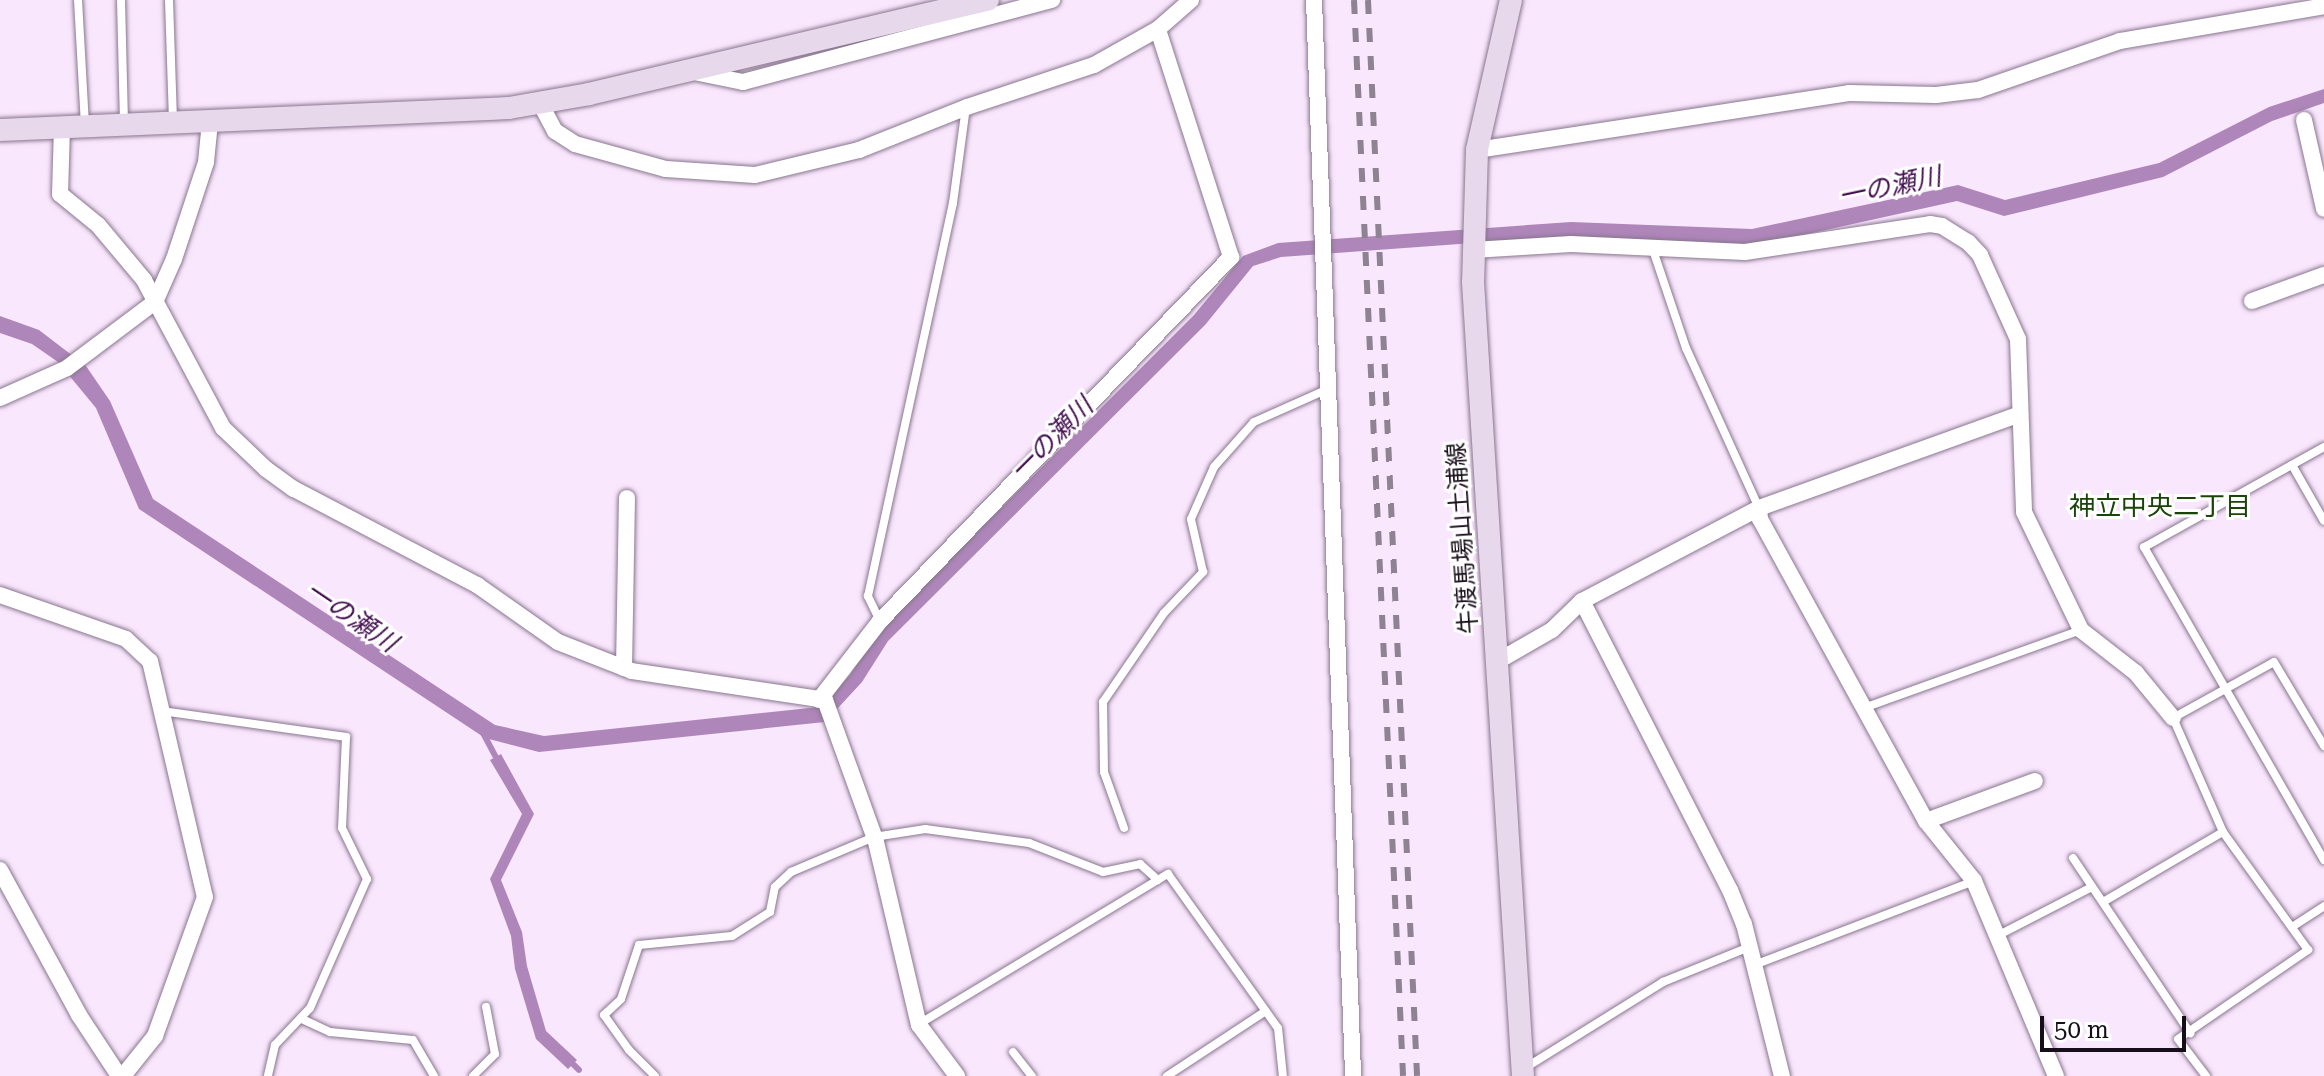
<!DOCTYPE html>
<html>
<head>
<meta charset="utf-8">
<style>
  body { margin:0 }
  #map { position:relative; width:2324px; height:1076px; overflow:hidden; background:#f9e7fd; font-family:"Roboto Serif","Noto Sans JP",serif }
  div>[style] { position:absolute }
  .water>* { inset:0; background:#af86ba }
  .stream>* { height:6px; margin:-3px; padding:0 3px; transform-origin:3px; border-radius:3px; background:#af86ba }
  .roads { filter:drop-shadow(0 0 2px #89768f) drop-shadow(0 0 2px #89768f) }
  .lane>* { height:8px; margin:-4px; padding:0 4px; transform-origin:4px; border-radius:4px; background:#fff }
  .street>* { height:16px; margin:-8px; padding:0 8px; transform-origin:8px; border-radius:8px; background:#fff }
  .secondary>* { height:22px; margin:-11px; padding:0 11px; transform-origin:11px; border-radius:11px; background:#e8d8ec }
  .rail>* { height:6px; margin-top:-3px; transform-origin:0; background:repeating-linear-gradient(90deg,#8f8292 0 14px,transparent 0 28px) }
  span { translate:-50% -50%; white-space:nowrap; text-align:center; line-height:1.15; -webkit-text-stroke:6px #fff; paint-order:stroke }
  .street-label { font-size:24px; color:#160e18 }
  .water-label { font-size:26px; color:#451152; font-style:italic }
  .neighbourhood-label { font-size:26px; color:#194508 }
  .scale { position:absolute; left:2040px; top:1016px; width:146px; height:36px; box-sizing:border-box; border:4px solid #160e18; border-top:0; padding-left:10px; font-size:24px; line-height:28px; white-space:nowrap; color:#160e18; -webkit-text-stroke:6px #fff; paint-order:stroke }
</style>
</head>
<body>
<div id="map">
  <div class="water">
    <i style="clip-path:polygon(2324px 89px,2324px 103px,2272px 121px,2163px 177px,2004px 216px,1957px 201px,1753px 246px,1487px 242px,1281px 257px,1253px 266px,1205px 325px,888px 641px,862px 682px,825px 722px,539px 752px,485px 738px,139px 509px,96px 408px,58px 362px,32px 344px,0 333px,0 316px,39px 330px,86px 366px,110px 401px,153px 499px,495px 725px,544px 736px,819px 707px,850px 675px,876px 633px,1194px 315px,1243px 256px,1278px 243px,1571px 222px,1752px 229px,1958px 185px,2005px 200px,2159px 163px,2269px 107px)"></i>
    <i style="clip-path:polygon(501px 754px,534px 814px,501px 880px,522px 932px,527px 966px,546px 1031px,577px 1060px,568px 1069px,536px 1039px,515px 969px,511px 936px,490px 879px,522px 814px,490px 760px)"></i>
  </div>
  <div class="stream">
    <i style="left:482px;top:731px;width:36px;rotate:62deg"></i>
    <i style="left:569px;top:1060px;width:14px;rotate:45deg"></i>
  </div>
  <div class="roads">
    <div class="lane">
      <i style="left:78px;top:0;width:126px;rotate:86.8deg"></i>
      <i style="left:121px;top:0;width:123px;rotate:88.6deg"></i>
      <i style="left:169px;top:0;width:119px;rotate:88.1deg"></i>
      <i style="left:1652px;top:247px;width:107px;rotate:71.4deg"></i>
      <i style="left:1686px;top:348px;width:176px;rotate:65.5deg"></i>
      <i style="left:2324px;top:447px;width:206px;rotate:150.9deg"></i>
      <i style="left:2144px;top:547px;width:361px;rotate:60.1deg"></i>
      <i style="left:2292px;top:465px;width:64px;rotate:60.3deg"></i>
      <i style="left:880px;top:621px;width:28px;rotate:-116deg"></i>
      <i style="left:868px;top:596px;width:402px;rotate:-77.8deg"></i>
      <i style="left:953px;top:203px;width:97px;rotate:-82.3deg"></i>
      <i style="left:1864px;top:708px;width:231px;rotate:-19.8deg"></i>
      <i style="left:162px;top:711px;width:186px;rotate:8deg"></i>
      <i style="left:346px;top:737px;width:91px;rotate:92.5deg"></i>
      <i style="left:342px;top:828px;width:57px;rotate:63.9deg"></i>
      <i style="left:367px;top:879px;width:141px;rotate:113.8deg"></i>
      <i style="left:310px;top:1008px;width:51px;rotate:133.4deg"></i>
      <i style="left:275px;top:1045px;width:32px;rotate:103deg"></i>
      <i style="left:1124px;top:828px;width:59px;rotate:-109.7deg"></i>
      <i style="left:1104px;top:772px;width:70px;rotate:-90.8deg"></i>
      <i style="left:1103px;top:702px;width:108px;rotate:-55.6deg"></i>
      <i style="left:1164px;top:613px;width:57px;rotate:-46.4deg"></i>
      <i style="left:1203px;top:572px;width:54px;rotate:-102.8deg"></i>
      <i style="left:1191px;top:519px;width:57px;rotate:-66.1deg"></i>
      <i style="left:1214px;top:467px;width:60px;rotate:-48.4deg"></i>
      <i style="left:1254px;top:422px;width:81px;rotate:-24deg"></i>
      <i style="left:2073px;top:858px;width:211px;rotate:56.2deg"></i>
      <i style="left:2103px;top:902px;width:139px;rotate:-30.3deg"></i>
      <i style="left:2292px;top:927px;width:38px;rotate:-33deg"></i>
      <i style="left:1997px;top:936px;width:107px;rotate:-27.3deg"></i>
      <i style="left:1754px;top:965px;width:235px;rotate:-20.9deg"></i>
      <i style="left:302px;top:1019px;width:31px;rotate:25deg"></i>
      <i style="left:330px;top:1032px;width:83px;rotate:5.5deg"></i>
      <i style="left:413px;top:1040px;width:42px;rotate:59.7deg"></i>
      <i style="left:919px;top:1024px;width:291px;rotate:-31.1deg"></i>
      <i style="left:1168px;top:874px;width:189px;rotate:54.5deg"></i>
      <i style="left:1278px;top:1028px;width:48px;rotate:84.1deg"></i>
      <i style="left:1013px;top:1052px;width:31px;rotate:52deg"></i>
      <i style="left:1525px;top:1068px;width:163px;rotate:-31.9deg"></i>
      <i style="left:1663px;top:982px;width:93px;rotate:-22.1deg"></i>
      <i style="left:473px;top:1076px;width:31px;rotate:-45deg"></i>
      <i style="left:495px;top:1054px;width:48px;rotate:-100.8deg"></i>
      <i style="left:655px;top:1076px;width:37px;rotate:-135deg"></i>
      <i style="left:629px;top:1050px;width:43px;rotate:-125.5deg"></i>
      <i style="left:604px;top:1015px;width:23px;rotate:-43deg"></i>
      <i style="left:621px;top:999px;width:57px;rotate:-71.6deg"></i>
      <i style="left:639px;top:945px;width:93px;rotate:-5.5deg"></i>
      <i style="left:732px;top:936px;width:45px;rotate:-32.3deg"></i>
      <i style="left:770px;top:912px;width:25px;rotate:-79deg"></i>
      <i style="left:775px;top:887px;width:22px;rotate:-43deg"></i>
      <i style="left:791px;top:872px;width:90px;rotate:-22.9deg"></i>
      <i style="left:874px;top:837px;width:52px;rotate:-8.9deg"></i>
      <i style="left:925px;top:829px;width:105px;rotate:7.7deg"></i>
      <i style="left:1029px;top:843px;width:79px;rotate:21.4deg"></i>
      <i style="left:1103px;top:872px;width:38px;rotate:-12deg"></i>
      <i style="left:1140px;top:864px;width:24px;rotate:42deg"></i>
      <i style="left:1167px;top:1076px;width:118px;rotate:-33.3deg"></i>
      <i style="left:2206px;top:1076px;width:46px;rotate:-127.1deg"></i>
      <i style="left:2178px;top:1039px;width:158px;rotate:-34.4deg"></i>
      <i style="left:2308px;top:950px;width:145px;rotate:-125.8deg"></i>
      <i style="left:2223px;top:832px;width:124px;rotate:-113.7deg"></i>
      <i style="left:2173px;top:718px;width:115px;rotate:-29deg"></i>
      <i style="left:2274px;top:662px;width:98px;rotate:59.2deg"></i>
    </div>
    <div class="street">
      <i style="left:1314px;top:0;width:1077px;rotate:87.92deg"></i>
      <i style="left:694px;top:72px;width:50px;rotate:11.5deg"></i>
      <i style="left:743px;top:82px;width:320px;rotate:-14.9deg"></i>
      <i style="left:540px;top:103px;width:32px;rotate:62deg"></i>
      <i style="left:555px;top:131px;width:24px;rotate:33deg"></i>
      <i style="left:575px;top:144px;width:94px;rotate:15.4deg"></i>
      <i style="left:666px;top:169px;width:89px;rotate:3.9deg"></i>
      <i style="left:755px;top:175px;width:107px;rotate:-13.5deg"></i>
      <i style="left:859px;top:150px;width:116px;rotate:-21.7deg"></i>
      <i style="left:967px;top:107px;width:134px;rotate:-18.3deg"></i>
      <i style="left:1094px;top:65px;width:73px;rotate:-29.4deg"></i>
      <i style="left:1158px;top:29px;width:44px;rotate:-41.3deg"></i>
      <i style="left:2304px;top:120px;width:91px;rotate:77.3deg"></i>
      <i style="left:62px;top:127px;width:67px;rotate:91.7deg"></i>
      <i style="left:60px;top:194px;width:49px;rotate:39.2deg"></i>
      <i style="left:98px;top:225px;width:72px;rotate:50.1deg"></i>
      <i style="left:144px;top:280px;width:168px;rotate:61.9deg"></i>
      <i style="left:223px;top:428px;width:59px;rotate:43.6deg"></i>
      <i style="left:266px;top:469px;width:34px;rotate:36deg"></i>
      <i style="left:294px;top:489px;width:207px;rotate:27.7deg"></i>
      <i style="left:477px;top:585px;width:99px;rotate:35.1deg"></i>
      <i style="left:558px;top:642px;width:79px;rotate:21.4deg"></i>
      <i style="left:632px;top:671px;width:195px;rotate:8.5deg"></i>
      <i style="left:825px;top:700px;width:151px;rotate:70.2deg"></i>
      <i style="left:876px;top:842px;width:188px;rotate:76.8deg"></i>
      <i style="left:919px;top:1025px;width:64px;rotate:53.3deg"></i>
      <i style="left:1477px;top:150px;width:376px;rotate:-8.7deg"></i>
      <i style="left:1849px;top:93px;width:87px;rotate:1.3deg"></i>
      <i style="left:1936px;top:95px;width:42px;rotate:-6.8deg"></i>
      <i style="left:1978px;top:90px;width:150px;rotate:-19deg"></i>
      <i style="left:2120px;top:41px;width:207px;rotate:-9.7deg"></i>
      <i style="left:1473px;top:250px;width:98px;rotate:-3.5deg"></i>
      <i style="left:1571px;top:244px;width:174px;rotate:2.6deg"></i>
      <i style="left:1745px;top:252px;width:187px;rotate:-8.6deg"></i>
      <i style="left:1930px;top:224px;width:12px;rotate:9deg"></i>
      <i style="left:1942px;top:226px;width:31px;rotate:32deg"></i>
      <i style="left:1968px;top:242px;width:18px;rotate:47deg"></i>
      <i style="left:1980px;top:255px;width:92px;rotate:65.7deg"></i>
      <i style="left:2018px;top:339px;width:173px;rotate:88deg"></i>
      <i style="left:2024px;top:512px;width:131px;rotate:64.2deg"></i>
      <i style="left:2081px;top:630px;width:70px;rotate:38deg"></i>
      <i style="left:2136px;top:673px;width:58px;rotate:50.6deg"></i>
      <i style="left:2252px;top:301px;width:77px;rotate:-19.9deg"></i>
      <i style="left:0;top:398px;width:73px;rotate:-24.1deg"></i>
      <i style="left:67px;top:368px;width:110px;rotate:-36.9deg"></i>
      <i style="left:155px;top:302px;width:47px;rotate:-66.2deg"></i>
      <i style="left:174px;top:259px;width:102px;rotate:-71.7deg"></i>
      <i style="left:206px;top:162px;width:40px;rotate:-84.3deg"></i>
      <i style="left:1759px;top:508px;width:11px;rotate:85deg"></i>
      <i style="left:1760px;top:519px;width:345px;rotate:61.2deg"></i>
      <i style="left:1926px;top:821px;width:77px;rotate:51.3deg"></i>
      <i style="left:1974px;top:881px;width:212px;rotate:67.2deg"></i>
      <i style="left:0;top:595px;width:133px;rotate:19.2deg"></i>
      <i style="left:126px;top:639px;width:33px;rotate:43deg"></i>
      <i style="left:150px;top:661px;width:242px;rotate:76.9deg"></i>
      <i style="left:205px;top:897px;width:148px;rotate:109.8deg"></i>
      <i style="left:155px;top:1036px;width:51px;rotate:128.7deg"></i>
      <i style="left:1582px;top:601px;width:325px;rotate:62.9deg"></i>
      <i style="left:1730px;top:890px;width:37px;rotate:68deg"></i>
      <i style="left:1744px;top:924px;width:157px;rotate:76deg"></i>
      <i style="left:1498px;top:661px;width:62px;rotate:-29.9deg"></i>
      <i style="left:1552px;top:630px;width:42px;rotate:-44deg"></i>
      <i style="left:1582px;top:601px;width:200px;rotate:-27.7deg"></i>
      <i style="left:1759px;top:508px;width:277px;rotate:-19.8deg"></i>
      <i style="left:624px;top:668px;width:170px;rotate:-89deg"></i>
      <i style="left:819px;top:700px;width:100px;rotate:-52.3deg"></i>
      <i style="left:880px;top:621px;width:506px;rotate:-46.04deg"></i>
      <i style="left:1231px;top:257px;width:239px;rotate:-107.8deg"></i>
      <i style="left:1926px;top:821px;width:116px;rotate:-20.2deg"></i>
      <i style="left:0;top:870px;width:165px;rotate:61.4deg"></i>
      <i style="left:79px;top:1015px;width:73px;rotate:56.7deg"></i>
    </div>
    <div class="secondary">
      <i style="left:1511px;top:0;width:154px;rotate:102.8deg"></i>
      <i style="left:1477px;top:150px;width:132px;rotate:91.7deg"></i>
      <i style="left:1473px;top:282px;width:796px;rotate:86.4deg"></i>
      <i style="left:0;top:130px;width:509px;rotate:-2.47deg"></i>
      <i style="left:509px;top:108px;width:81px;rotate:-9.9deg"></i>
      <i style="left:589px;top:94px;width:410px;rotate:-13.3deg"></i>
    </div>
  </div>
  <div class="rail">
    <i style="left:1354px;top:0;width:1077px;rotate:87.39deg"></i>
    <i style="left:1368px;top:0;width:1077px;rotate:87.39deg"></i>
  </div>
  <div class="street-label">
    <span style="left:1463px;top:538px;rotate:-94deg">牛渡馬場山土浦線</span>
  </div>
  <div class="water-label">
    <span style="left:1890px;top:187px;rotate:-12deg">一の瀬川</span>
    <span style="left:1052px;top:439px;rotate:-45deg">一の瀬川</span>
    <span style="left:351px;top:617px;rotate:34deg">一の瀬川</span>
  </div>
  <div class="neighbourhood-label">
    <span style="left:2160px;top:507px">神立中央二丁目</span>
  </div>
  <div class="scale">50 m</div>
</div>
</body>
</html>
